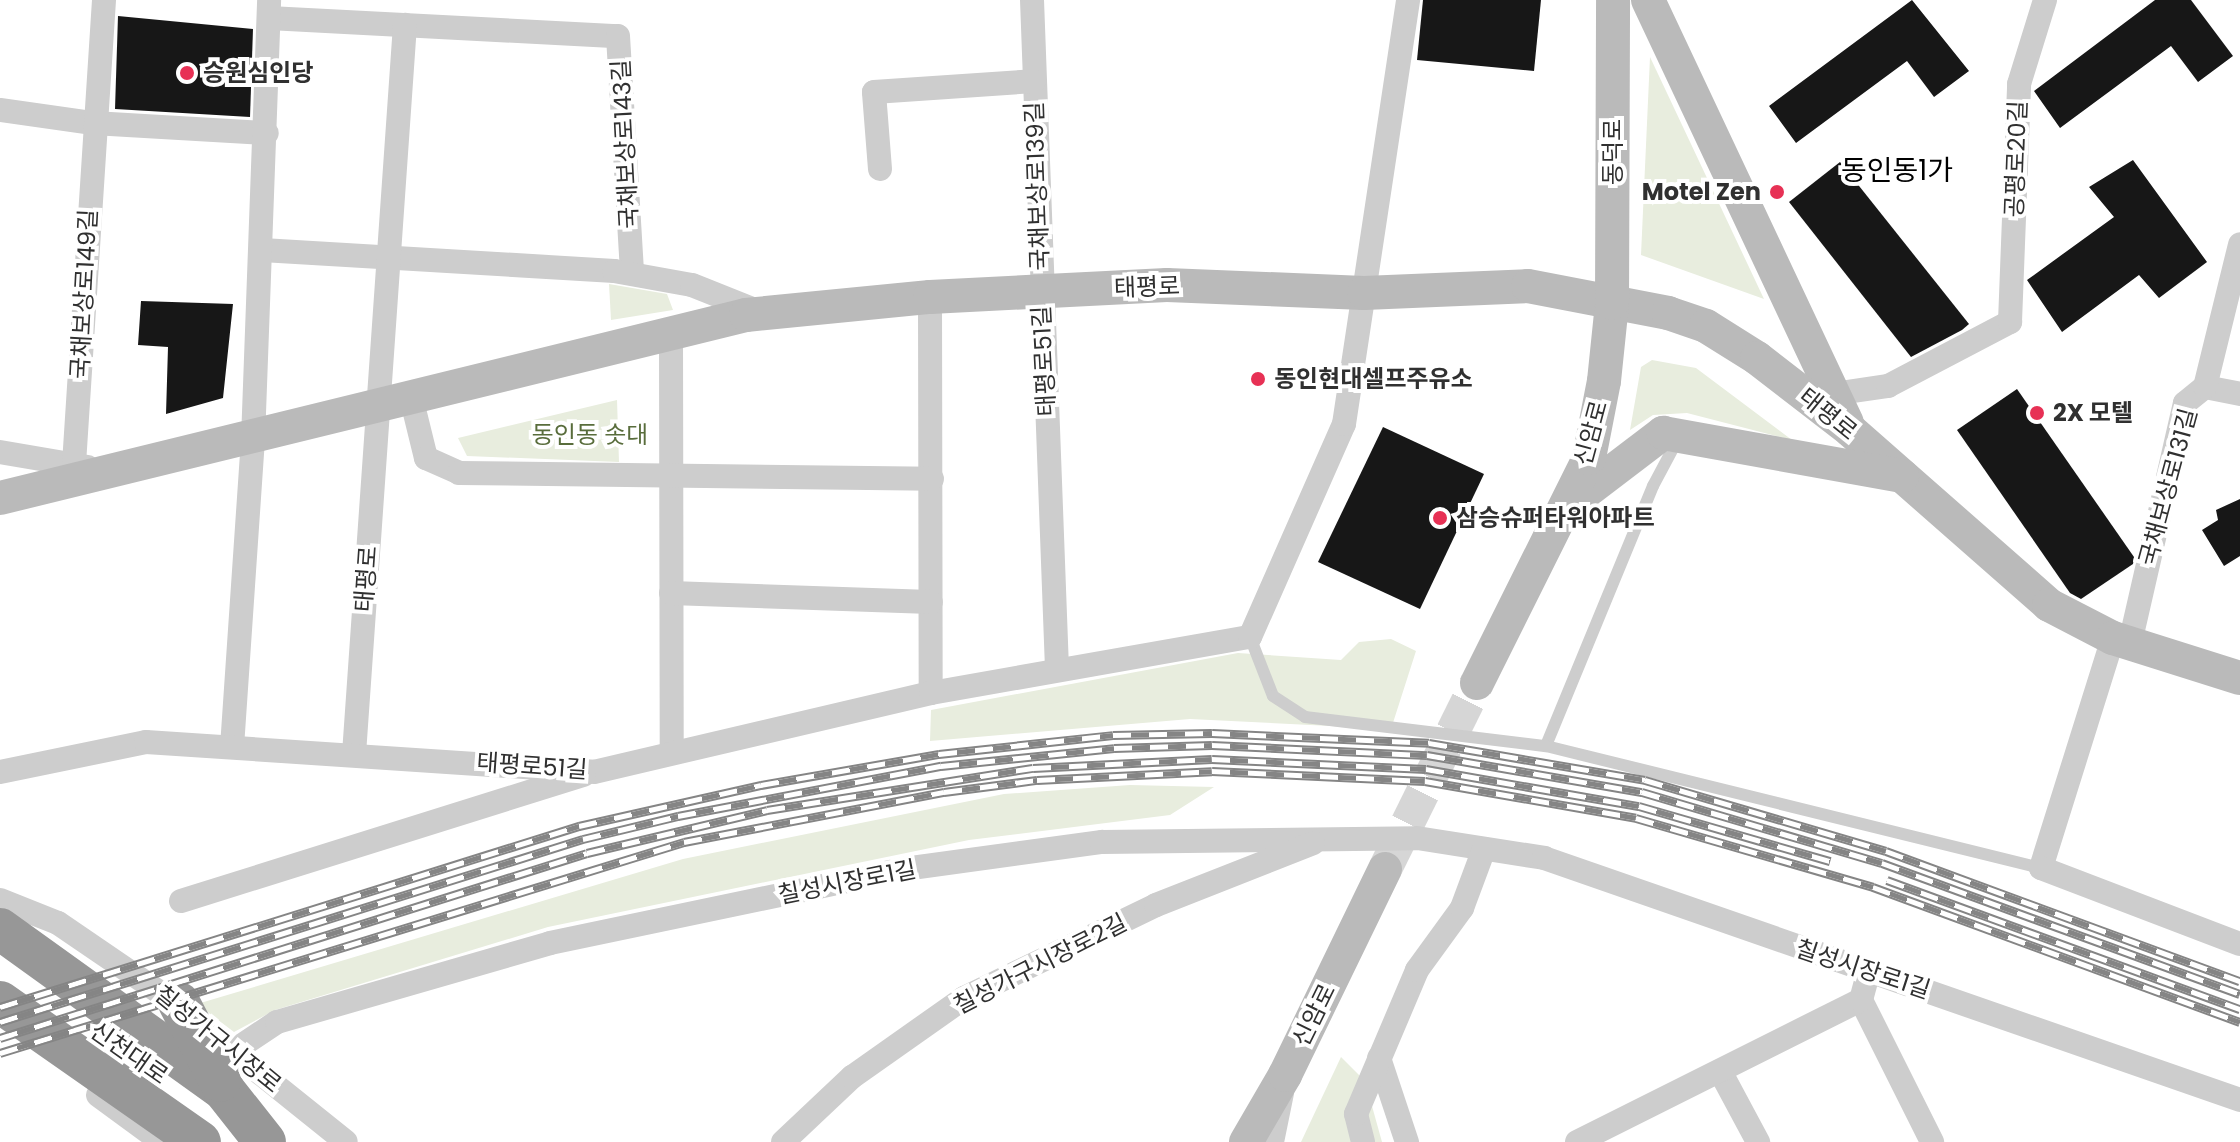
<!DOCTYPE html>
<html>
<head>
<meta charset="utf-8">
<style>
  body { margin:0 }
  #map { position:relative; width:2240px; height:1142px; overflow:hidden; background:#fff; font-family:Poppins,"Noto Sans KR",sans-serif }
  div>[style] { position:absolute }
  .green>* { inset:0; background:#e8edde }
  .building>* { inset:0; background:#171717 }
  .secondary-tunnel>* { height:34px; margin-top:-17px; transform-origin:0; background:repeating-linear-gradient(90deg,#d6d6d6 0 34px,transparent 0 51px) }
  .lane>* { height:12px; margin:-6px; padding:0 6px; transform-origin:6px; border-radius:6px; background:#cdcdcd }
  .street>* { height:24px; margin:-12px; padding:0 12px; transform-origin:12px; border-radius:12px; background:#cdcdcd }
  .secondary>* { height:34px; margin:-17px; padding:0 17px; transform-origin:17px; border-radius:17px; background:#bababa }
  .highway>* { height:42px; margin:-21px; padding:0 21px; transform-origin:21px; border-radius:21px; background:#979797 }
  .rail>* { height:9px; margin-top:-4.5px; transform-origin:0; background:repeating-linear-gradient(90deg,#fff 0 18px,#858585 0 36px); box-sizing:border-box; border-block:2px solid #858585 }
  .dots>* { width:22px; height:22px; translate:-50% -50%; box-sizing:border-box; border:4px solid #fff; border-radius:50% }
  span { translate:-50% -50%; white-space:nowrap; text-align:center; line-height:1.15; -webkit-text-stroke:8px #fff; paint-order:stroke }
  .poi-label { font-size:24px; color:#303030; font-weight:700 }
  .left { translate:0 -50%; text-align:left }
  .right { translate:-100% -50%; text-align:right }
  .street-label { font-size:24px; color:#303030 }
  .park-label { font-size:24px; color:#596d3c }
  .quarter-label { font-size:28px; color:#000 }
</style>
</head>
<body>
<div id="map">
  <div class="green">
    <i style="clip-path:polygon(1650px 57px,1764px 299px,1641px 255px)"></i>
    <i style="clip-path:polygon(609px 284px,667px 294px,673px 310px,611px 320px)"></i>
    <i style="clip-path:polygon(1652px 360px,1696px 368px,1792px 440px,1687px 413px,1653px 415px,1630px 430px,1641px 367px)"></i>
    <i style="clip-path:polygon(617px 400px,619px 462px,467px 456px,458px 438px)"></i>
    <i style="clip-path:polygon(1391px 639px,1416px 651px,1391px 729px,1190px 719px,930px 741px,931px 710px,1238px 653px,1341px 660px,1359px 642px)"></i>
    <i style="clip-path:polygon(1130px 785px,1214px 787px,1170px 815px,969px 840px,548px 927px,275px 1010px,234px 1032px,197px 1004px,683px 859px,1004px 794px)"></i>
    <i style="clip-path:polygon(1341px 1057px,1365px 1081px,1382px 1142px,1301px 1142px)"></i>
  </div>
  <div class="building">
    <i style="clip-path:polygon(1423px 0,1541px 0,1534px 71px,1417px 60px)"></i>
    <i style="clip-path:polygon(1912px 0,1969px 71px,1934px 97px,1907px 61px,1796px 143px,1769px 106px)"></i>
    <i style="clip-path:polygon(2155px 0,2191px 0,2233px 56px,2198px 82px,2171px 46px,2060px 128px,2034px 91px)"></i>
    <i style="clip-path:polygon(118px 16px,253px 29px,250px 117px,115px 109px)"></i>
    <i style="clip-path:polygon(2133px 160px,2207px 262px,2159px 298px,2139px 275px,2062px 332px,2027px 280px,2114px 217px,2089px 187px)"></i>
    <i style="clip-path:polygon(1840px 162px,1969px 324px,1962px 330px,1911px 357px,1789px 202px)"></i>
    <i style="clip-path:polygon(141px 301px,233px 304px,223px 398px,166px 414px,168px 347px,138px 345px)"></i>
    <i style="clip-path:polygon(2017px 389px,2134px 557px,2133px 564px,2081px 599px,2070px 593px,1957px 430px)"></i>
    <i style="clip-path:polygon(1383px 427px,1484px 474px,1420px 609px,1318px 562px)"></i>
    <i style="clip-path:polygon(2240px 499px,2240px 556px,2224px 566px,2202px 530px,2218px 520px,2216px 510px)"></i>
  </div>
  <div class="secondary-tunnel">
    <i style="left:1385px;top:869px;width:208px;rotate:-63.7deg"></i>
  </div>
  <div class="lane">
    <i style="left:1678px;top:439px;width:53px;rotate:118deg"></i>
    <i style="left:1653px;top:486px;width:281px;rotate:112.4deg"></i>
    <i style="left:1546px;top:746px;width:510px;rotate:13.85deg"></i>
    <i style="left:1250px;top:637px;width:63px;rotate:68.7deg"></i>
    <i style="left:1273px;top:696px;width:38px;rotate:33deg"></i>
    <i style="left:1305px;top:717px;width:243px;rotate:6.9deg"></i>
  </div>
  <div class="street">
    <i style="left:1032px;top:0;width:669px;rotate:87.86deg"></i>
    <i style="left:269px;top:18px;width:349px;rotate:3deg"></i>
    <i style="left:618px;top:36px;width:238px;rotate:86.6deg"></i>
    <i style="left:0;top:110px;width:94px;rotate:8deg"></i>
    <i style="left:93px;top:123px;width:174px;rotate:3.3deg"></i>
    <i style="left:880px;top:169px;width:77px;rotate:-94.5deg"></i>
    <i style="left:874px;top:92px;width:160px;rotate:-3.9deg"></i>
    <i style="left:262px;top:250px;width:353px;rotate:3.4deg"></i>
    <i style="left:614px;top:271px;width:79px;rotate:10.2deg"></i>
    <i style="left:692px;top:285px;width:73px;rotate:21.7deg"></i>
    <i style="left:930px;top:297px;width:396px;rotate:89.9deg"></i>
    <i style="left:671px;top:334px;width:417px;rotate:89.9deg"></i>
    <i style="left:2205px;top:387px;width:36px;rotate:11deg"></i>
    <i style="left:1833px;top:394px;width:56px;rotate:-8.3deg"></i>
    <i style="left:1888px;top:386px;width:138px;rotate:-27.7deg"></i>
    <i style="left:2010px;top:322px;width:238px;rotate:-87.8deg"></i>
    <i style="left:2019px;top:84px;width:88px;rotate:-72.8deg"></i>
    <i style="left:411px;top:397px;width:63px;rotate:76.2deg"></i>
    <i style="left:426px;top:458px;width:36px;rotate:24deg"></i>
    <i style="left:459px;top:473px;width:473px;rotate:0.7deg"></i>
    <i style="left:0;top:452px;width:89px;rotate:9.7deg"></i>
    <i style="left:74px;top:464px;width:465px;rotate:-86.3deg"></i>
    <i style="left:671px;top:593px;width:260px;rotate:2deg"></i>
    <i style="left:2113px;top:638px;width:241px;rotate:107.4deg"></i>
    <i style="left:2041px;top:868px;width:213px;rotate:20.9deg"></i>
    <i style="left:2130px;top:643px;width:246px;rotate:-77.1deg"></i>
    <i style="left:2185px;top:403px;width:26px;rotate:-39deg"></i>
    <i style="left:2205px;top:387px;width:147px;rotate:-76.2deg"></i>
    <i style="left:232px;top:747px;width:308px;rotate:-86.1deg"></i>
    <i style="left:253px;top:440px;width:440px;rotate:-87.9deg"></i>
    <i style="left:354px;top:754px;width:731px;rotate:-86deg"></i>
    <i style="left:0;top:772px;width:149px;rotate:-11.6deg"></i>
    <i style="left:146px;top:742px;width:449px;rotate:3.8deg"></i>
    <i style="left:594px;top:772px;width:346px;rotate:-13.2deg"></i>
    <i style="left:931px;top:693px;width:324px;rotate:-10deg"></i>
    <i style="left:1250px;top:637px;width:233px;rotate:-66.2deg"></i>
    <i style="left:1344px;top:424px;width:429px;rotate:-81.4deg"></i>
    <i style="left:0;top:900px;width:62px;rotate:21.6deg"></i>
    <i style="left:58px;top:923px;width:156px;rotate:34.3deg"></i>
    <i style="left:181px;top:901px;width:422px;rotate:-17.4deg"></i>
    <i style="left:1861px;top:1000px;width:159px;rotate:63.4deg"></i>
    <i style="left:220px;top:1041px;width:161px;rotate:38.7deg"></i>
    <i style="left:232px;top:1052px;width:54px;rotate:-33.7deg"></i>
    <i style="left:277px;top:1022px;width:284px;rotate:-16.1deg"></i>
    <i style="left:550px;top:943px;width:362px;rotate:-11.8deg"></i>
    <i style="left:904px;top:869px;width:200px;rotate:-7.8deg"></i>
    <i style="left:1102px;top:842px;width:315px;rotate:-0.7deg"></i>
    <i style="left:1417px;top:838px;width:129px;rotate:8.9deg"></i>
    <i style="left:1544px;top:858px;width:737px;rotate:19.17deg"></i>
    <i style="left:1379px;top:1058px;width:89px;rotate:71.6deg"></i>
    <i style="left:1720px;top:1071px;width:81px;rotate:61.8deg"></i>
    <i style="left:98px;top:1095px;width:79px;rotate:36.3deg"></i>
    <i style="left:783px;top:1142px;width:95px;rotate:-43.3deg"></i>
    <i style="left:852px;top:1077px;width:137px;rotate:-35.2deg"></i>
    <i style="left:964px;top:998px;width:213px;rotate:-25.8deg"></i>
    <i style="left:1156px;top:905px;width:169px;rotate:-21.5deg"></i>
    <i style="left:1272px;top:1142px;width:50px;rotate:-78.5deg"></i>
    <i style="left:1363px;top:1142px;width:29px;rotate:-104deg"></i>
    <i style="left:1356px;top:1114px;width:156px;rotate:-67deg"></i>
    <i style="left:1417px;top:970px;width:77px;rotate:-54deg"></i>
    <i style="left:1462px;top:908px;width:63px;rotate:-69.6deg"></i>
    <i style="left:1577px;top:1142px;width:318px;rotate:-26.6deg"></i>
    <i style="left:1861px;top:1000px;width:30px;rotate:-75deg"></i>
  </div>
  <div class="secondary">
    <i style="left:1648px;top:0;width:467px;rotate:64.8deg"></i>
    <i style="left:0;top:498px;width:768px;rotate:-13.78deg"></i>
    <i style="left:746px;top:315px;width:185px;rotate:-5.6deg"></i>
    <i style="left:930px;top:297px;width:237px;rotate:-2.9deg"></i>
    <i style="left:1167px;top:285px;width:197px;rotate:2.3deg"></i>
    <i style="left:1364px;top:293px;width:164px;rotate:-2.4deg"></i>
    <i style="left:1528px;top:286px;width:143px;rotate:10.9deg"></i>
    <i style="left:1668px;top:313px;width:40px;rotate:18.9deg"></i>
    <i style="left:1706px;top:326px;width:60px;rotate:32.1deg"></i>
    <i style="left:1757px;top:358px;width:118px;rotate:37.7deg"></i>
    <i style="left:1850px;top:430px;width:265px;rotate:41.3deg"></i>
    <i style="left:2049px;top:605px;width:72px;rotate:27.3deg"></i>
    <i style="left:2113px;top:638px;width:133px;rotate:17.5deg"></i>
    <i style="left:1571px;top:503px;width:116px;rotate:-37.3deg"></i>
    <i style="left:1663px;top:433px;width:243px;rotate:10.2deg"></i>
    <i style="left:1477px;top:683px;width:251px;rotate:-63.5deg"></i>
    <i style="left:1589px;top:458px;width:78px;rotate:-79deg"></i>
    <i style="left:1604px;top:381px;width:78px;rotate:-84.1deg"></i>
    <i style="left:1612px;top:303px;width:303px;rotate:-89.8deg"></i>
    <i style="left:1246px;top:1142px;width:78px;rotate:-59.8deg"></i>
    <i style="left:1285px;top:1075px;width:229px;rotate:-64.1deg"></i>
  </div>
  <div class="highway">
    <i style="left:0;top:929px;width:276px;rotate:35.7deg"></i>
    <i style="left:224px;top:1090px;width:66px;rotate:51.7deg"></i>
    <i style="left:0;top:1002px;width:244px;rotate:35deg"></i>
    <i style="left:179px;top:1003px;width:88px;rotate:62.3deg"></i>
  </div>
  <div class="rail">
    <i style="left:1887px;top:880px;width:376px;rotate:20.1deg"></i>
    <i style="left:0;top:1007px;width:607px;rotate:-17.36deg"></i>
    <i style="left:579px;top:826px;width:187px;rotate:-12.7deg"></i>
    <i style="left:761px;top:785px;width:181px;rotate:-9.9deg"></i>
    <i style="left:939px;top:754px;width:175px;rotate:-6.2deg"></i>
    <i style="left:1113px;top:735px;width:99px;rotate:-1.2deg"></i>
    <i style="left:1212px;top:733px;width:217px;rotate:2.6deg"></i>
    <i style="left:1429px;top:743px;width:219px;rotate:9.7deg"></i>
    <i style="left:1645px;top:780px;width:251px;rotate:16.4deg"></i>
    <i style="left:1886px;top:851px;width:377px;rotate:20.2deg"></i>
    <i style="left:0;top:1022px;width:611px;rotate:-17.43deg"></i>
    <i style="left:583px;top:839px;width:98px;rotate:-13.6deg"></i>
    <i style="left:678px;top:816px;width:268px;rotate:-10.8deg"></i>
    <i style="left:941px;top:766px;width:174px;rotate:-5.9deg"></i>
    <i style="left:1114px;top:748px;width:98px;rotate:-1.8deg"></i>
    <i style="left:1212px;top:745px;width:215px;rotate:2.7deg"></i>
    <i style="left:1427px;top:755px;width:218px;rotate:9.8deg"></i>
    <i style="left:1642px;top:792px;width:250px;rotate:16.5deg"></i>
    <i style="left:1882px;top:863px;width:381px;rotate:20.1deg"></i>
    <i style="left:0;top:1038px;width:615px;rotate:-17.49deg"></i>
    <i style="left:587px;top:853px;width:185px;rotate:-13.4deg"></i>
    <i style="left:767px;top:810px;width:269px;rotate:-9deg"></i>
    <i style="left:1033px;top:768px;width:179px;rotate:-2.9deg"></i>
    <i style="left:1212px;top:759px;width:214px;rotate:2.7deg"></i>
    <i style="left:1426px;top:769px;width:216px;rotate:9.9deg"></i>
    <i style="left:1639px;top:806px;width:199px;rotate:16.1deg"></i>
    <i style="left:0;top:1053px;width:716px;rotate:-17.14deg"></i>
    <i style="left:684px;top:842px;width:265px;rotate:-10.9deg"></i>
    <i style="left:944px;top:792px;width:94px;rotate:-7.4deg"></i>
    <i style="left:1037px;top:780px;width:175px;rotate:-2.9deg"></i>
    <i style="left:1212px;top:771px;width:213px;rotate:2.7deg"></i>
    <i style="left:1425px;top:781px;width:214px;rotate:9.9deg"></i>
    <i style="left:1636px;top:818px;width:247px;rotate:16.2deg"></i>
    <i style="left:1873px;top:887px;width:391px;rotate:20.2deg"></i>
  </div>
  <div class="dots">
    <i style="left:187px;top:73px;background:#e73155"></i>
    <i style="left:1777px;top:192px;background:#e73155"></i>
    <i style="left:1258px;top:379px;background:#e73155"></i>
    <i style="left:2037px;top:413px;background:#e73155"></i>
    <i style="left:1440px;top:518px;background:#e73155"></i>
  </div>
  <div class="poi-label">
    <span class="left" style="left:203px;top:73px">승원심인당</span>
    <span class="right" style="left:1761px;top:192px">Motel Zen</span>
    <span class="left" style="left:1274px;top:379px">동인현대셀프주유소</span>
    <span class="left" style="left:2053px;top:413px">2X 모텔</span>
    <span class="left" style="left:1456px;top:518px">삼승슈퍼타워아파트</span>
  </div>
  <div class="street-label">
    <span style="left:625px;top:144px;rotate:-93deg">국채보상로143길</span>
    <span style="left:1613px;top:152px;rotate:-90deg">동덕로</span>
    <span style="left:2016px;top:159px;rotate:-88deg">공평로20길</span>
    <span style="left:1037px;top:186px;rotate:-92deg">국채보상로139길</span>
    <span style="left:1147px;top:287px;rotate:-2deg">태평로</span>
    <span style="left:84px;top:294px;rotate:-87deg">국채보상로149길</span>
    <span style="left:1044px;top:361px;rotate:-93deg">태평로51길</span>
    <span style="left:1828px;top:414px;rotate:39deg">태평로</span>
    <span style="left:1591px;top:433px;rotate:-75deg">신암로</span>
    <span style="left:2168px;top:487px;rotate:-75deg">국채보상로131길</span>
    <span style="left:366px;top:579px;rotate:-86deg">태평로</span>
    <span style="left:532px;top:766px;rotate:4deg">태평로51길</span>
    <span style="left:847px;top:882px;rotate:-11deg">칠성시장로1길</span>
    <span style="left:1040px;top:964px;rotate:-27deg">칠성가구시장로2길</span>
    <span style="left:1863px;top:969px;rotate:18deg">칠성시장로1길</span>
    <span style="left:1314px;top:1015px;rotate:-64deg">신암로</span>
    <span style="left:218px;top:1039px;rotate:39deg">칠성가구시장로</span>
    <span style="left:129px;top:1053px;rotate:35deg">신천대로</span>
  </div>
  <div class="park-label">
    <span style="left:590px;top:435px">동인동 솟대</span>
  </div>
  <div class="quarter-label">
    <span style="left:1897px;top:171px">동인동1가</span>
  </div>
</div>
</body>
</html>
